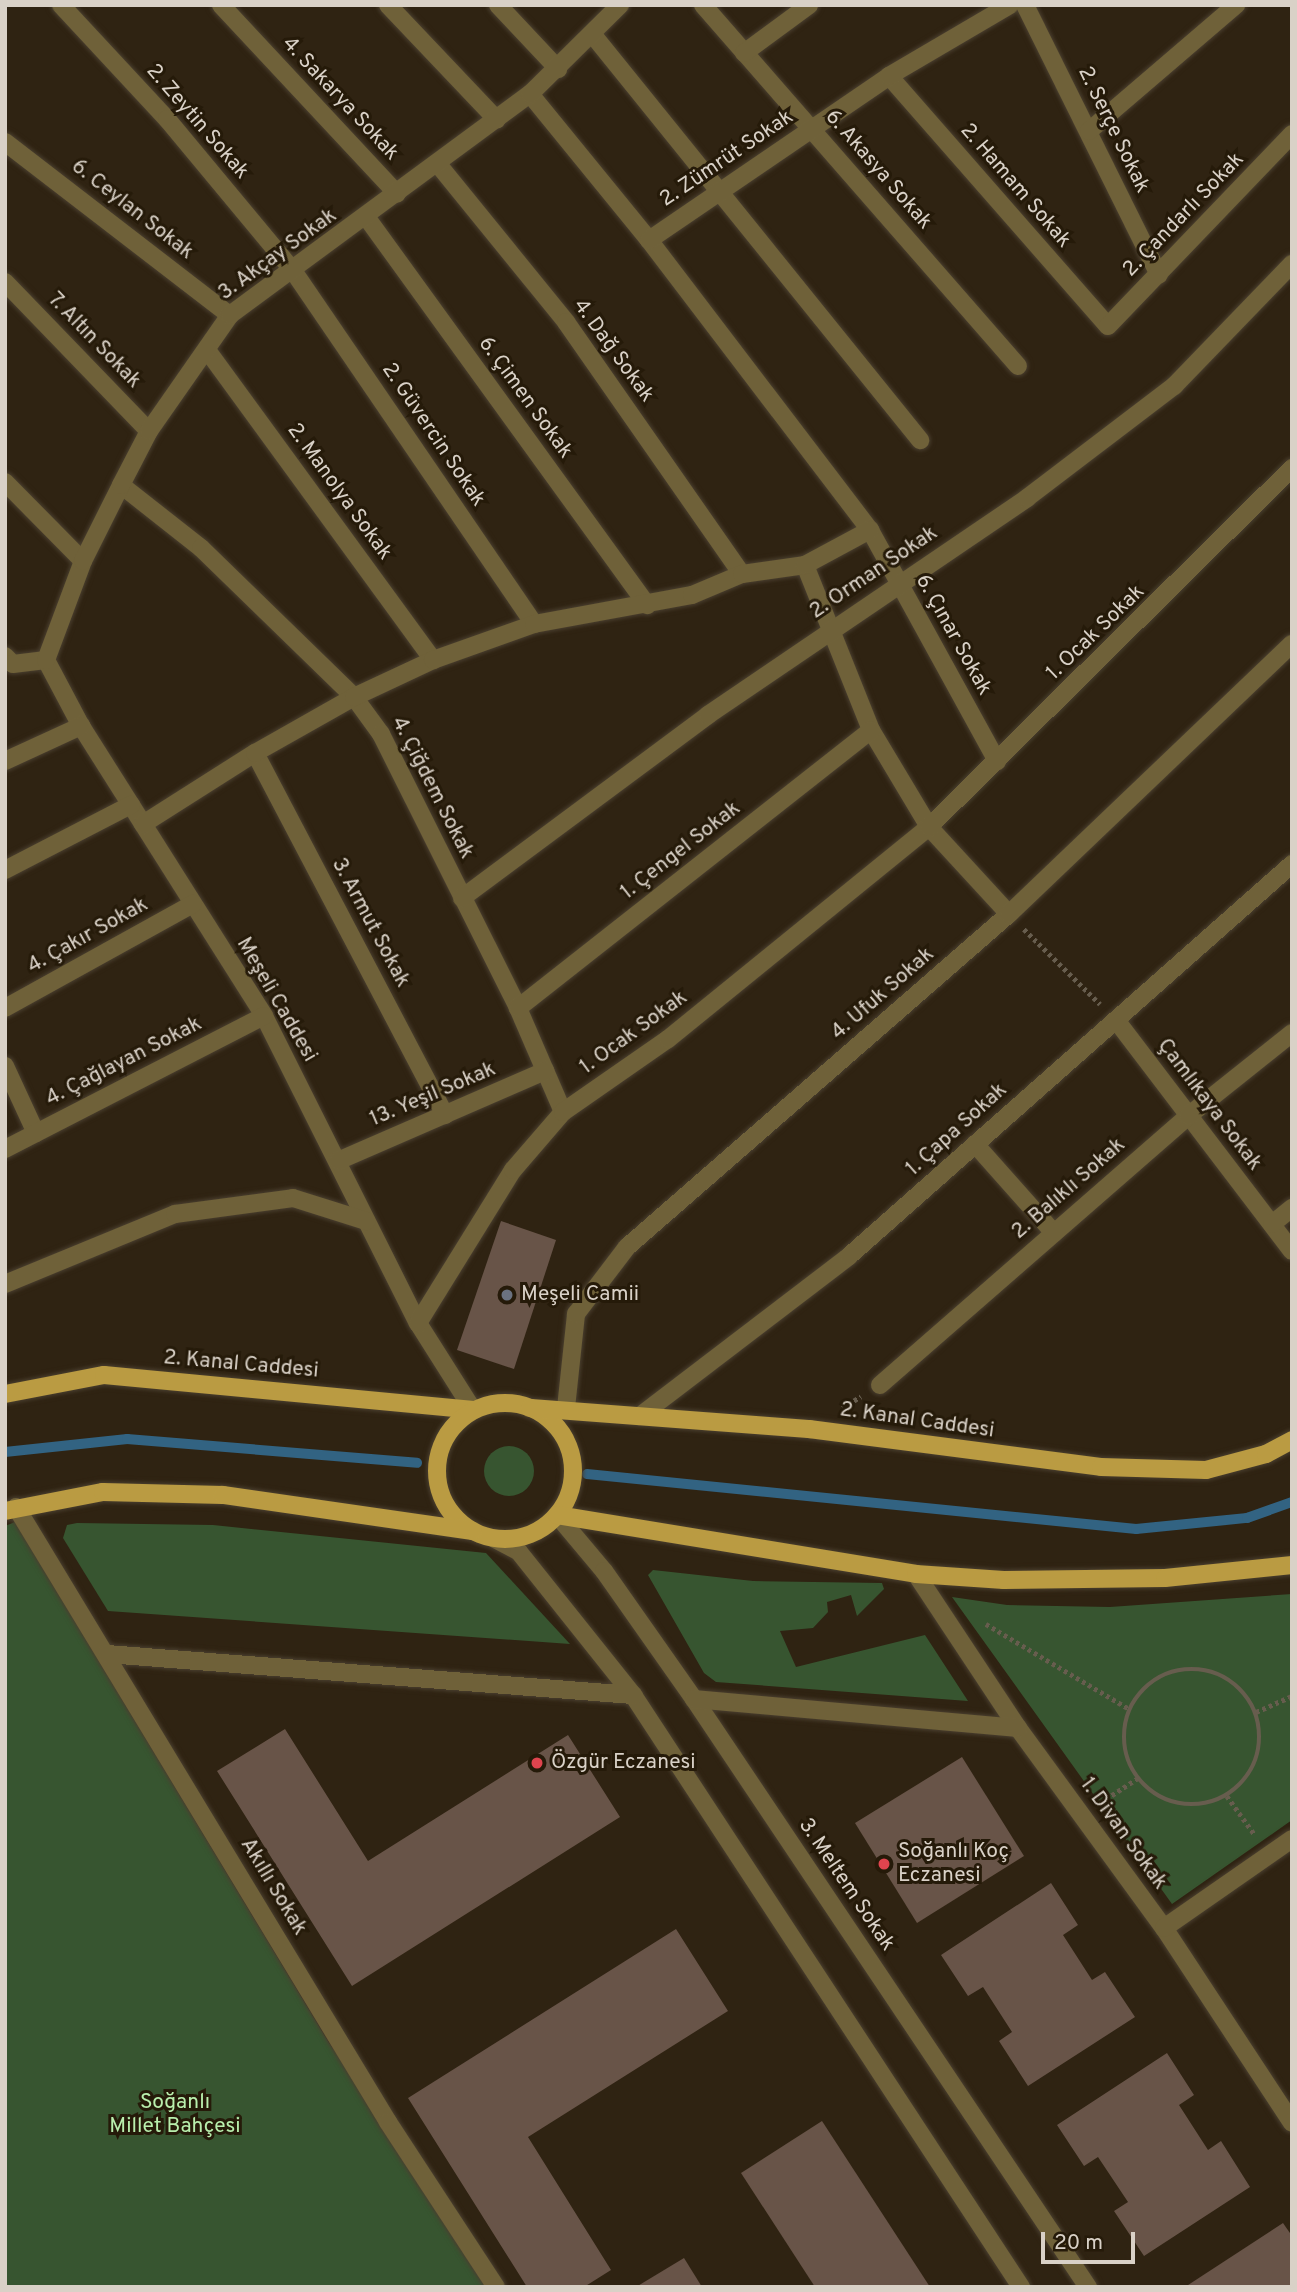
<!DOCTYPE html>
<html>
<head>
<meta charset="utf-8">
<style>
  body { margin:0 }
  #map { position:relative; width:1297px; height:2292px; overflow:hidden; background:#2f2312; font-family:Overpass,sans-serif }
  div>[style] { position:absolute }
  .green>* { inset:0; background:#375530 }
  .round { border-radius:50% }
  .stream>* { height:10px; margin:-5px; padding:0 5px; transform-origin:5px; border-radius:5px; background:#326382 }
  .building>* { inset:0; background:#685448 }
  .path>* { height:4.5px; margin-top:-2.25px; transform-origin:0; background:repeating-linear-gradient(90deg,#675d4e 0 3.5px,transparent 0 7px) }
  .path>.ring { margin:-2.25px; padding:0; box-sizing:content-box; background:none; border:4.5px solid #675d4e; border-radius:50% }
  .roads { filter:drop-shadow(0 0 2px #4a3f2f) drop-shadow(0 0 2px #4a3f2f) }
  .minor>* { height:18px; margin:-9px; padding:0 9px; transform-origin:9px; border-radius:9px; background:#6f6139 }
  .major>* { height:18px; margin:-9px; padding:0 9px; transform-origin:9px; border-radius:9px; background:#ba9b42 }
  .major>.ring { margin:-9px; padding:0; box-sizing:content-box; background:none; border:18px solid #ba9b42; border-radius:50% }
  .dots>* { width:19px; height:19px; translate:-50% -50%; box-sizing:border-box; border:4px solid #251a09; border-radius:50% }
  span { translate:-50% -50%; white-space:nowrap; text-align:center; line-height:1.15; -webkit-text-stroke:6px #251a09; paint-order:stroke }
  .street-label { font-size:21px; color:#d9d1c7 }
  .poi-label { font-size:21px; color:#d9d1c7 }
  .left { translate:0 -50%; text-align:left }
  .park-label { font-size:21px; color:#b9efad }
  .frame { position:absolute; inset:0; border:7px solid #d9d1c7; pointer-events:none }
  .scale { position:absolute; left:1041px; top:2232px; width:94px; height:32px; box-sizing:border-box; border:4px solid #d9d1c7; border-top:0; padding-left:9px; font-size:21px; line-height:24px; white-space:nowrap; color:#d9d1c7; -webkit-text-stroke:5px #251a09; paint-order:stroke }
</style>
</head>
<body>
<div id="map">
  <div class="green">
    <i class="round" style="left:484px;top:1446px;width:50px;height:50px"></i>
    <i style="clip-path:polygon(15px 1522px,329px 2043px,497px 2287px,5px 2287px,5px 1526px)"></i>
    <i style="clip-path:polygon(77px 1523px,213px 1525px,486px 1553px,570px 1644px,108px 1611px,63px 1538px,67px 1525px)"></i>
    <i style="clip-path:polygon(653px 1570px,753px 1581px,882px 1583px,884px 1589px,857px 1616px,851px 1595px,827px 1602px,828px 1612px,813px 1628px,780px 1631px,796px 1667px,925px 1635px,968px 1701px,716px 1682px,704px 1673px,648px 1575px)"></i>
    <i style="clip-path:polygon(1292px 1594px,1292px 1820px,1172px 1904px,952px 1597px,1007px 1605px,1110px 1607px)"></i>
  </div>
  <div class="stream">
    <i style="left:5px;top:1452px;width:123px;rotate:-6.1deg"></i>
    <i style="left:127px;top:1439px;width:291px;rotate:4.7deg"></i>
    <i style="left:587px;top:1474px;width:552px;rotate:5.72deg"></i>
    <i style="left:1136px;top:1529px;width:112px;rotate:-5.7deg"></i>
    <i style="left:1247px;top:1518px;width:48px;rotate:-19.6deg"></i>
  </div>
  <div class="building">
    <i style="clip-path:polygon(501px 1221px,556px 1240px,514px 1369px,457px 1350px)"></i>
    <i style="clip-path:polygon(285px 1729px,368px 1861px,568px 1735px,620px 1817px,352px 1986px,217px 1771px)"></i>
    <i style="clip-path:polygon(962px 1757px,1024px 1856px,917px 1923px,855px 1823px)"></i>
    <i style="clip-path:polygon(1051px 1883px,1078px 1925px,1063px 1935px,1092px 1980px,1105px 1972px,1135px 2017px,1028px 2086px,999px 2041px,1012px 2032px,983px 1987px,968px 1996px,941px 1955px)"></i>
    <i style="clip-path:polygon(676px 1929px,728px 2011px,528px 2137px,611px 2270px,584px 2287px,527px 2287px,408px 2098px)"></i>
    <i style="clip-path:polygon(1167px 2053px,1194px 2095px,1179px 2105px,1208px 2150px,1221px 2141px,1250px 2187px,1144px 2256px,1114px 2211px,1128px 2202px,1098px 2157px,1084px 2166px,1057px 2125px)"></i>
    <i style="clip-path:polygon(822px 2121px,930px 2287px,815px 2287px,741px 2173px)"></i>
    <i style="clip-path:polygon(1283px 2223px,1292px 2236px,1292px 2287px,1185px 2287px)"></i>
    <i style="clip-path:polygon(684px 2258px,702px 2287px,636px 2287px)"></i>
  </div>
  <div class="path">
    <i style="left:1024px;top:929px;width:107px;rotate:44.6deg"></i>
    <i style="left:842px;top:1408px;width:22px;rotate:-32deg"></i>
    <i style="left:986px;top:1624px;width:166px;rotate:30.7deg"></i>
    <i class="ring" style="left:1124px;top:1669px;width:131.5px;height:131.5px"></i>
    <i style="left:1256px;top:1712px;width:39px;rotate:-24deg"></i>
    <i style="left:1227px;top:1796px;width:48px;rotate:54.3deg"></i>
    <i style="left:1100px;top:1803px;width:45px;rotate:-33.3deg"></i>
  </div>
  <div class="roads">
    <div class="minor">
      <i style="left:61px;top:5px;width:156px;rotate:47.1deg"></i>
      <i style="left:167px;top:119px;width:199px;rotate:50.3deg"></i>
      <i style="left:294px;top:272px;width:426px;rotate:55.7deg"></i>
      <i style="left:221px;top:5px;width:258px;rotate:47deg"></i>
      <i style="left:388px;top:5px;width:158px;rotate:46.5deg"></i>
      <i style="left:498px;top:5px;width:88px;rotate:46.8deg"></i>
      <i style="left:703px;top:5px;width:479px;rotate:48.9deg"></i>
      <i style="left:1025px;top:5px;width:301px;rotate:63.6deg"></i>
      <i style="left:593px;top:35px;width:521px;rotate:51.08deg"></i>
      <i style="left:744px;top:53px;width:81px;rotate:-36.4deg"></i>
      <i style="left:889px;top:76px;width:332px;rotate:48.8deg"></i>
      <i style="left:1108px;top:326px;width:266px;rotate:-46.2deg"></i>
      <i style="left:530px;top:94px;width:188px;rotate:50.8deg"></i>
      <i style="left:649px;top:240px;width:365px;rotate:52.7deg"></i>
      <i style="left:870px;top:530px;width:264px;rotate:61.2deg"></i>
      <i style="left:1089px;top:131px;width:194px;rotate:-40.6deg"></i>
      <i style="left:5px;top:142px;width:284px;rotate:37.6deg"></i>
      <i style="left:437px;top:163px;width:205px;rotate:50.9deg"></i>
      <i style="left:566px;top:322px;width:307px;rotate:55.1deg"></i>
      <i style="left:367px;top:218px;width:478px;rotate:54.1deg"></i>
      <i style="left:649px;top:240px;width:291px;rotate:-34.3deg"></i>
      <i style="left:889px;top:76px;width:140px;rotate:-30.4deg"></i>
      <i style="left:5px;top:282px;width:207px;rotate:46deg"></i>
      <i style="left:207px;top:350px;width:384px;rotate:53.9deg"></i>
      <i style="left:5px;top:482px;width:111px;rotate:45.4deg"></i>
      <i style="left:121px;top:485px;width:102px;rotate:38.2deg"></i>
      <i style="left:201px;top:548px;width:214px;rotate:44.2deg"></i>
      <i style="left:354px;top:697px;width:46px;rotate:53.9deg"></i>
      <i style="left:381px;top:734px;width:306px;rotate:63.4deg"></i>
      <i style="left:518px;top:1008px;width:113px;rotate:66.6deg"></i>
      <i style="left:805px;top:565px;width:178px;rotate:68.2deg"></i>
      <i style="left:871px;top:730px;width:113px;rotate:59.1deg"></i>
      <i style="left:929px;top:827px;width:118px;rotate:47.4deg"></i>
      <i style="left:5px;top:656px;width:11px;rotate:45deg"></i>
      <i style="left:13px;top:664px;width:33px;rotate:-7deg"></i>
      <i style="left:46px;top:660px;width:75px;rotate:62.1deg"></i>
      <i style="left:81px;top:726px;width:343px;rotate:57.7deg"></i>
      <i style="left:264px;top:1016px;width:343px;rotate:63.4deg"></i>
      <i style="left:418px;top:1323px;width:103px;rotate:57.7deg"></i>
      <i style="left:46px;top:660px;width:106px;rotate:-69.5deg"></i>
      <i style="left:83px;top:561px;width:85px;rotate:-63.4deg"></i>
      <i style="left:121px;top:485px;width:61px;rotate:-62.6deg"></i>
      <i style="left:149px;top:431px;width:141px;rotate:-55.1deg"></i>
      <i style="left:230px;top:315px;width:373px;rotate:-36.4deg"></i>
      <i style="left:530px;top:94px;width:127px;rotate:-44.7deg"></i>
      <i style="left:255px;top:753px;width:409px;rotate:62.3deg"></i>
      <i style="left:5px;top:761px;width:84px;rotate:-24.7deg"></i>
      <i style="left:143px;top:824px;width:133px;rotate:-32.4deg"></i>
      <i style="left:255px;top:753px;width:114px;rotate:-29.5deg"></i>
      <i style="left:354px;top:697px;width:87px;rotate:-25.1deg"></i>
      <i style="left:433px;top:660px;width:107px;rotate:-19.6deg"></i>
      <i style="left:534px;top:624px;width:161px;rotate:-10.4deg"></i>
      <i style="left:692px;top:595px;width:54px;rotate:-22.8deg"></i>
      <i style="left:742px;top:574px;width:64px;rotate:-8.1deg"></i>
      <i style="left:805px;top:565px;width:74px;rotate:-28.3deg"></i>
      <i style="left:5px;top:870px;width:142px;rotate:-27.3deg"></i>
      <i style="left:462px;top:898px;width:307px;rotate:-36.6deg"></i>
      <i style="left:708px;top:715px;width:386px;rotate:-34.2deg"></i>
      <i style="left:1027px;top:498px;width:185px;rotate:-37.3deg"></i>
      <i style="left:1174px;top:386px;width:170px;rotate:-46deg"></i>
      <i style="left:5px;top:1008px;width:215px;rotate:-29deg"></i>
      <i style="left:518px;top:1008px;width:449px;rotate:-38.2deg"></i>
      <i style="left:1116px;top:1020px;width:290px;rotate:52.7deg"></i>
      <i style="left:5px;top:1066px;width:74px;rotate:65.2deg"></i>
      <i style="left:975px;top:1144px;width:119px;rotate:48.4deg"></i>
      <i style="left:5px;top:1149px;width:291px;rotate:-27.2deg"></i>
      <i style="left:338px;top:1161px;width:226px;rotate:-23.5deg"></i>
      <i style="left:1272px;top:1224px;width:26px;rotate:-39deg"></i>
      <i style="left:5px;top:1284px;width:184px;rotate:-22.4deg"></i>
      <i style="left:175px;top:1214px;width:119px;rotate:-7.7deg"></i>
      <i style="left:293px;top:1198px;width:77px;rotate:17.5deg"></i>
      <i style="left:418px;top:1323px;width:180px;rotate:-58.2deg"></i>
      <i style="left:513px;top:1170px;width:77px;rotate:-49.2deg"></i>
      <i style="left:563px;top:1112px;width:128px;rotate:-34.8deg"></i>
      <i style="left:668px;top:1039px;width:336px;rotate:-39.1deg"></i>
      <i style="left:929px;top:827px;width:511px;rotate:-44.68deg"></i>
      <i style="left:880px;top:1385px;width:409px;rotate:-41.1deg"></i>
      <i style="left:1188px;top:1116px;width:133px;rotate:-38.6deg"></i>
      <i style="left:566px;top:1408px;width:95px;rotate:-83.9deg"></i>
      <i style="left:576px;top:1314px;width:84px;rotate:-52.7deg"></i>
      <i style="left:627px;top:1247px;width:507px;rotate:-41.08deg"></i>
      <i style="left:1009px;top:914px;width:391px;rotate:-43.7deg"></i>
      <i style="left:640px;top:1416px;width:263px;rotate:-37.4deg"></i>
      <i style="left:849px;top:1256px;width:592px;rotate:-41.5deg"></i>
      <i style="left:16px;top:1507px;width:719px;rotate:58.83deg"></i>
      <i style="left:388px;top:2122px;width:197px;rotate:56.8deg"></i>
      <i style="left:557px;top:1515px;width:73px;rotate:50deg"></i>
      <i style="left:604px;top:1571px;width:156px;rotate:54.9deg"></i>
      <i style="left:694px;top:1699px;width:708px;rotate:56.18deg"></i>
      <i style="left:495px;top:1539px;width:27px;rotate:28deg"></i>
      <i style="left:519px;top:1552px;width:183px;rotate:51.4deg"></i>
      <i style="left:633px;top:1695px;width:708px;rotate:56.76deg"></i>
      <i style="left:916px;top:1574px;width:185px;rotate:56.5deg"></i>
      <i style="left:1018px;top:1728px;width:248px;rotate:53.9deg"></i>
      <i style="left:1164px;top:1928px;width:233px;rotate:56.7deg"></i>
      <i style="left:107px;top:1654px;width:528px;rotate:4.46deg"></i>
      <i style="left:694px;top:1699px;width:325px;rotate:5.1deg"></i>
      <i style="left:1164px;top:1928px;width:156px;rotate:-34.8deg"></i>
    </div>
    <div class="major">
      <i style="left:5px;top:1394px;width:101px;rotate:-10.9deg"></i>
      <i style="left:104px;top:1375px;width:371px;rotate:5.4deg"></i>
      <i class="ring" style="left:437px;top:1403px;width:118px;height:118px"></i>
      <i style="left:530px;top:1408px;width:280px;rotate:4.3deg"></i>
      <i style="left:809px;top:1429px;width:294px;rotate:7.4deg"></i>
      <i style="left:1101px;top:1467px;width:105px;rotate:1.6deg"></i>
      <i style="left:1206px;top:1470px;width:62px;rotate:-14.9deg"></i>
      <i style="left:1266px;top:1454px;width:30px;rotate:-28deg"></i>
      <i style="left:5px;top:1511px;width:100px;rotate:-11deg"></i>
      <i style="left:103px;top:1492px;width:120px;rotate:1.4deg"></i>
      <i style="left:223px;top:1495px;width:252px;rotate:8.2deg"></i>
      <i style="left:557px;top:1515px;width:364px;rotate:9.3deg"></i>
      <i style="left:916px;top:1574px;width:88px;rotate:3.9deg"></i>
      <i style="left:1004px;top:1580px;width:161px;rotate:-0.7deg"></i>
      <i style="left:1165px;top:1578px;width:128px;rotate:-5.8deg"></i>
    </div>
  </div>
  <div class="dots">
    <i style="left:507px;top:1295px;background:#6b7280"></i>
    <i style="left:537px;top:1763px;background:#e0444e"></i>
    <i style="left:884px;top:1864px;background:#e0444e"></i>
  </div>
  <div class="street-label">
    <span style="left:340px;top:99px;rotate:47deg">4. Sakarya Sokak</span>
    <span style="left:197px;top:122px;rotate:49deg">2. Zeytin Sokak</span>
    <span style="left:1113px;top:130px;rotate:64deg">2. Serçe Sokak</span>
    <span style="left:727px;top:159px;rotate:-34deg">2. Zümrüt Sokak</span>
    <span style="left:878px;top:170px;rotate:49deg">6. Akasya Sokak</span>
    <span style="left:1015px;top:186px;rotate:49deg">2. Hamam Sokak</span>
    <span style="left:132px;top:210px;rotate:38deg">6. Ceylan Sokak</span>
    <span style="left:1184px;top:215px;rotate:-46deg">2. Çandarlı Sokak</span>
    <span style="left:278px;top:255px;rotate:-36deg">3. Akçay Sokak</span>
    <span style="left:94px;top:341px;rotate:46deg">7. Altın Sokak</span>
    <span style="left:613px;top:351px;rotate:54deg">4. Dağ Sokak</span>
    <span style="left:525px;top:398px;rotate:54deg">6. Çimen Sokak</span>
    <span style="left:433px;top:435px;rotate:56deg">2. Güvercin Sokak</span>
    <span style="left:339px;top:492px;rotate:54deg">2. Manolya Sokak</span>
    <span style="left:874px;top:573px;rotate:-34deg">2. Orman Sokak</span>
    <span style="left:1096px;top:633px;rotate:-44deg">1. Ocak Sokak</span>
    <span style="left:953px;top:635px;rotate:61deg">6. Çınar Sokak</span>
    <span style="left:432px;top:788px;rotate:63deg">4. Çiğdem Sokak</span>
    <span style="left:681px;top:851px;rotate:-38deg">1. Çengel Sokak</span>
    <span style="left:370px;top:923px;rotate:62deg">3. Armut Sokak</span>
    <span style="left:88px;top:936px;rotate:-29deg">4. Çakır Sokak</span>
    <span style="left:883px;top:994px;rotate:-41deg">4. Ufuk Sokak</span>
    <span style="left:276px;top:1000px;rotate:60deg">Meşeli Caddesi</span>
    <span style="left:634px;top:1033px;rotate:-36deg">1. Ocak Sokak</span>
    <span style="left:124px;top:1062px;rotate:-27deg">4. Çağlayan Sokak</span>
    <span style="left:433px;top:1095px;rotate:-23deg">13. Yeşil Sokak</span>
    <span style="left:1209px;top:1105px;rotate:53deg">Çamlıkaya Sokak</span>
    <span style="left:957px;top:1130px;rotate:-42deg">1. Çapa Sokak</span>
    <span style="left:1069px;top:1189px;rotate:-41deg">2. Balıklı Sokak</span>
    <span style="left:241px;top:1365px;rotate:5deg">2. Kanal Caddesi</span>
    <span style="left:917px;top:1421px;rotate:8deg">2. Kanal Caddesi</span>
    <span style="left:1123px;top:1834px;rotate:54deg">1. Divan Sokak</span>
    <span style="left:846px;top:1885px;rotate:56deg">3. Meltem Sokak</span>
    <span style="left:273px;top:1887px;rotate:59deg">Akıllı Sokak</span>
  </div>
  <div class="poi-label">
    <span class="left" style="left:521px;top:1295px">Meşeli Camii</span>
    <span class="left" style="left:551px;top:1763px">Özgür Eczanesi</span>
    <span class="left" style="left:898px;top:1864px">Soğanlı Koç<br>Eczanesi</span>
  </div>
  <div class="park-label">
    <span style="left:175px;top:2115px">Soğanlı<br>Millet Bahçesi</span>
  </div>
  <div class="frame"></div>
  <div class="scale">20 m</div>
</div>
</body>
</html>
